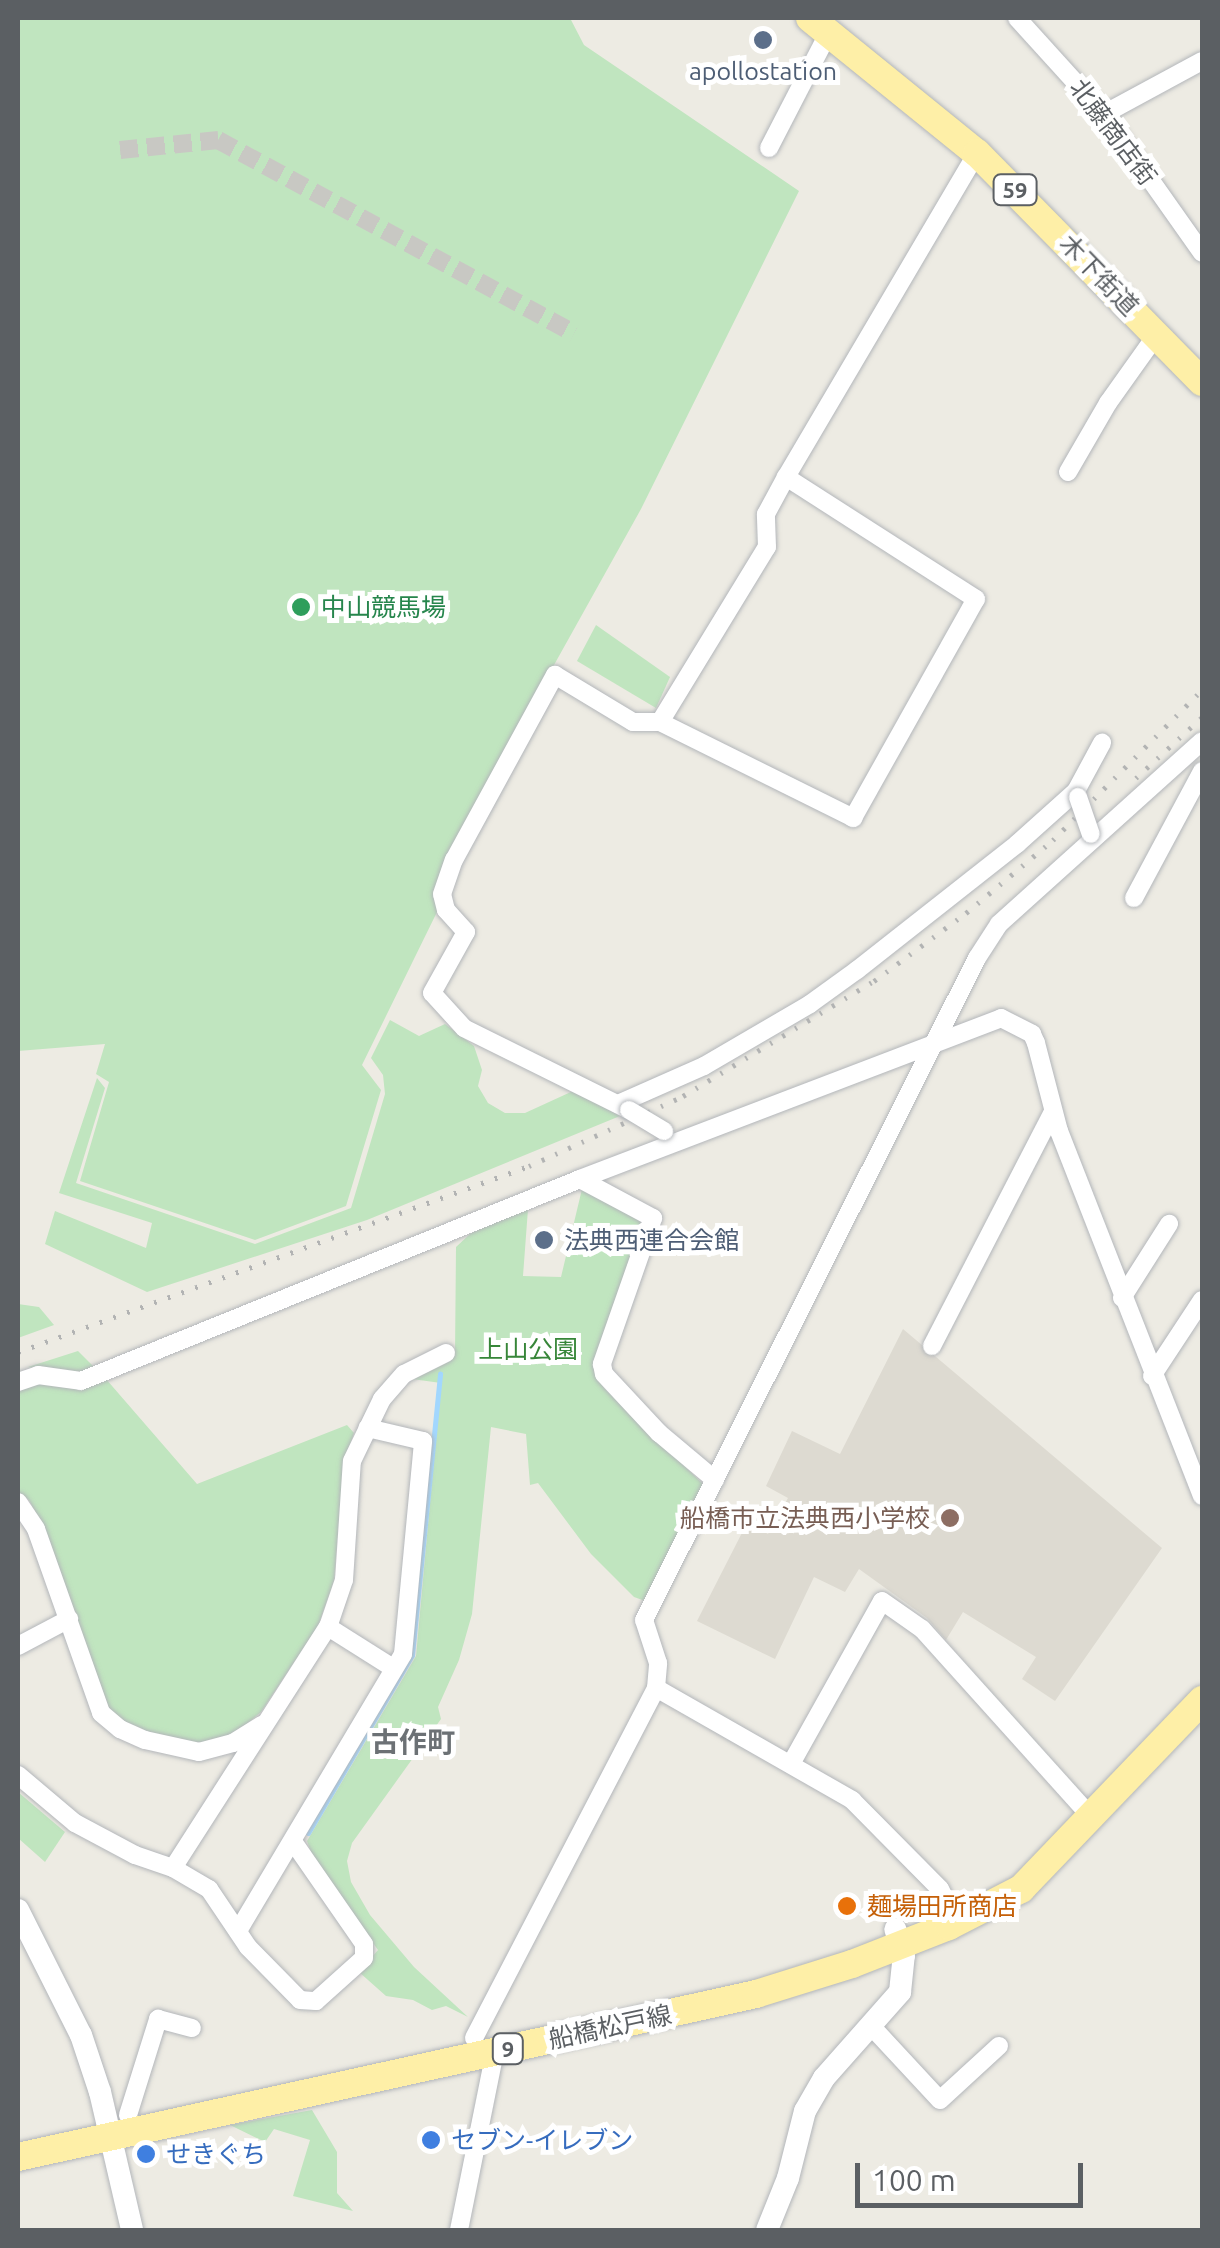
<!DOCTYPE html>
<meta charset="utf-8">
<style>
body{margin:0}
#map{position:relative;width:1220px;height:2248px;overflow:hidden;background:#edebe3;font-family:Ubuntu,"Noto Sans JP",sans-serif}
div>[style]{position:absolute}
.education>*{inset:0;background:#dddad1}
.green>*{inset:0;background:#c0e5bf}
.stream>*{height:5px;margin:-2.5px;padding:0 2.5px;transform-origin:2.5px;border-radius:2.5px;background:#a2d7fe}
.street-tunnel>*{height:18px;margin-top:-9px;transform-origin:0;background:repeating-linear-gradient(90deg,#c8c8c3 0 18px,transparent 0 27px)}
.roads{filter:drop-shadow(0 0 2px #b3b6ba) drop-shadow(0 0 2px #b3b6ba)}
.street>*{height:18px;margin:-9px;padding:0 9px;transform-origin:9px;border-radius:9px;background:#fff}
.secondary>*{height:22px;margin:-11px;padding:0 11px;transform-origin:11px;border-radius:11px;background:#fff}
.primary>*{height:28px;margin:-14px;padding:0 14px;transform-origin:14px;border-radius:14px;background:#feefa7}
.rail>*{height:5px;margin-top:-2.5px;transform-origin:0;background:repeating-linear-gradient(90deg,#b2b3b3 0 2.5px,transparent 0 14.5px)}
.bridges{filter:drop-shadow(0 0 2px #b3b6ba) drop-shadow(0 0 2px #b3b6ba)}
.street-bridge>*{height:18px;margin:-9px;padding:0 9px;transform-origin:9px;border-radius:9px;background:#fff}
.dots>*{width:28px;height:28px;translate:-50% -50%;box-sizing:border-box;border:5px solid #fff;border-radius:50%}
span{translate:-50% -50%;white-space:nowrap;text-align:center;line-height:1.15;-webkit-text-stroke:10px #fff;paint-order:stroke}
.shield-label span{padding:2px 8px;background:#fff;border:2px solid;border-radius:8px;-webkit-text-stroke-width:0}
.shield-label{font-size:22px;color:#5b5f63;font-weight:700}
.service-label{font-size:25px;color:#4e5e75}
.left{translate:0 -50%;text-align:left}
.street-label{font-size:25px;color:#5b5f63}
.leisure-label{font-size:25px;color:#27864d}
.park-label{font-size:25px;color:#378639}
.education-label{font-size:25px;color:#785e54}
.right{translate:-100% -50%;text-align:right}
.food-label{font-size:25px;color:#c56008}
.shop-label{font-size:25px;color:#366cbe}
.neighbourhood-label{font-size:28px;color:#6c7175;font-weight:700}
.frame{position:absolute;inset:0;border:20px solid #5b5f63;pointer-events:none}
.scale{position:absolute;left:855px;top:2163px;width:228px;height:45px;box-sizing:border-box;border:5px solid #5b5f63;border-top:0;padding-left:12px;font-size:30px;line-height:35px;white-space:nowrap;color:#5b5f63;-webkit-text-stroke:8px #fff;paint-order:stroke}
</style>
<div id="map">
<div class="education">
<div style="clip-path:polygon(903px 1329px,1162px 1548px,1055px 1701px,1022px 1679px,1036px 1657px,963px 1612px,946px 1640px,927px 1618px,859px 1569px,845px 1592px,814px 1577px,775px 1659px,697px 1621px,747px 1523px,768px 1534px,788px 1498px,766px 1486px,792px 1431px,840px 1454px)"></div>
</div>
<div class="green">
<div style="clip-path:polygon(18px 18px,570px 18px,584px 45px,799px 191px,641px 509px,443px 864px,435px 893px,438px 910px,362px 1065px,381px 1090px,346px 1206px,255px 1240px,80px 1181px,109px 1082px,96px 1074px,105px 1044px,18px 1051px)"></div>
<div style="clip-path:polygon(596px 625px,670px 677px,656px 708px,577px 661px)"></div>
<div style="clip-path:polygon(390px 1020px,419px 1036px,445px 1024px,474px 1046px,482px 1070px,478px 1086px,488px 1103px,505px 1113px,525px 1113px,573px 1091px,620px 1116px,367px 1220px,147px 1292px,45px 1244px,55px 1211px,146px 1248px,152px 1223px,59px 1193px,97px 1078px,105px 1088px,76px 1183px,255px 1244px,351px 1208px,385px 1094px,383px 1075px,371px 1058px)"></div>
<div style="clip-path:polygon(582px 1189px,638px 1216px,644px 1230px,599px 1376px,604px 1388px,705px 1486px,648px 1602px,634px 1597px,591px 1554px,538px 1483px,530px 1485px,526px 1434px,491px 1427px,472px 1614px,459px 1660px,438px 1707px,441px 1719px,352px 1843px,347px 1861px,351px 1882px,370px 1915px,414px 1967px,468px 2017px,446px 2006px,432px 2010px,413px 2000px,386px 1996px,359px 1972px,378px 1950px,314px 1860px,307px 1841px,416px 1656px,441px 1383px,412px 1379px,455px 1355px,456px 1247px,471px 1233px,528px 1209px,523px 1276px,561px 1277px)"></div>
<div style="clip-path:polygon(18px 1304px,39px 1307px,54px 1325px,18px 1338px)"></div>
<div style="clip-path:polygon(78px 1351px,95px 1368px,77px 1374px,28px 1367px)"></div>
<div style="clip-path:polygon(106px 1379px,197px 1484px,347px 1425px,354px 1433px,344px 1462px,334px 1581px,318px 1626px,261px 1712px,230px 1738px,195px 1743px,149px 1733px,125px 1724px,109px 1709px,44px 1529px,29px 1500px,18px 1492px,18px 1387px,30px 1382px,75px 1389px)"></div>
<div style="clip-path:polygon(18px 1792px,65px 1832px,45px 1862px,18px 1838px)"></div>
<div style="clip-path:polygon(312px 2110px,337px 2152px,337px 2193px,353px 2211px,293px 2196px,310px 2140px,274px 2129px,265px 2142px,230px 2125px)"></div>
</div>
<div class="stream">
<div style="left:308px;top:1833px;width:206px;rotate:-59.7deg"></div>
<div style="left:412px;top:1655px;width:283px;rotate:-84.3deg"></div>
</div>
<div class="street-tunnel">
<div style="left:120px;top:150px;width:99px;rotate:-5.8deg"></div>
<div style="left:218px;top:140px;width:405px;rotate:28.5deg"></div>
</div>
<div class="roads">
<div class="street">
<div style="left:1017px;top:18px;width:130px;rotate:47.8deg"></div>
<div style="left:1104px;top:114px;width:170px;rotate:54.8deg"></div>
<div style="left:1104px;top:114px;width:111px;rotate:-28.4deg"></div>
<div style="left:769px;top:148px;width:131px;rotate:-62.7deg"></div>
<div style="left:1068px;top:472px;width:80px;rotate:-59.9deg"></div>
<div style="left:1108px;top:403px;width:85px;rotate:-54.6deg"></div>
<div style="left:660px;top:722px;width:205px;rotate:-58.6deg"></div>
<div style="left:767px;top:547px;width:33px;rotate:-92deg"></div>
<div style="left:766px;top:514px;width:42px;rotate:-61.6deg"></div>
<div style="left:786px;top:477px;width:376px;rotate:-59.5deg"></div>
<div style="left:1134px;top:898px;width:144px;rotate:-61.8deg"></div>
<div style="left:618px;top:1104px;width:94px;rotate:-23.8deg"></div>
<div style="left:704px;top:1066px;width:123px;rotate:-30.3deg"></div>
<div style="left:810px;top:1004px;width:58px;rotate:-35.9deg"></div>
<div style="left:857px;top:970px;width:204px;rotate:-38.2deg"></div>
<div style="left:1017px;top:844px;width:79px;rotate:-41.9deg"></div>
<div style="left:1076px;top:791px;width:55px;rotate:-61.6deg"></div>
<div style="left:629px;top:1110px;width:184px;rotate:-153.6deg"></div>
<div style="left:464px;top:1028px;width:47px;rotate:-132.4deg"></div>
<div style="left:432px;top:993px;width:70px;rotate:-60.9deg"></div>
<div style="left:466px;top:932px;width:30px;rotate:-132deg"></div>
<div style="left:446px;top:910px;width:16px;rotate:-104deg"></div>
<div style="left:442px;top:894px;width:36px;rotate:-71deg"></div>
<div style="left:454px;top:860px;width:211px;rotate:-61.4deg"></div>
<div style="left:555px;top:675px;width:91px;rotate:31.1deg"></div>
<div style="left:633px;top:722px;width:27px"></div>
<div style="left:660px;top:722px;width:216px;rotate:26.4deg"></div>
<div style="left:853px;top:818px;width:251px;rotate:-60.7deg"></div>
<div style="left:976px;top:599px;width:226px;rotate:-147.3deg"></div>
<div style="left:580px;top:1179px;width:83px;rotate:28.1deg"></div>
<div style="left:653px;top:1218px;width:155px;rotate:109.3deg"></div>
<div style="left:602px;top:1364px;width:10px;rotate:79deg"></div>
<div style="left:604px;top:1374px;width:81px;rotate:47deg"></div>
<div style="left:659px;top:1433px;width:73px;rotate:40deg"></div>
<div style="left:1122px;top:1298px;width:88px;rotate:-57.6deg"></div>
<div style="left:932px;top:1346px;width:263px;rotate:-62.7deg"></div>
<div style="left:1152px;top:1376px;width:91px;rotate:-56.7deg"></div>
<div style="left:18px;top:1382px;width:21px;rotate:-19deg"></div>
<div style="left:38px;top:1375px;width:43px;rotate:7.9deg"></div>
<div style="left:81px;top:1381px;width:538px;rotate:-22.04deg"></div>
<div style="left:580px;top:1179px;width:451px;rotate:-20.9deg"></div>
<div style="left:1001px;top:1018px;width:35px;rotate:27deg"></div>
<div style="left:1032px;top:1034px;width:10px;rotate:66deg"></div>
<div style="left:1036px;top:1043px;width:91px;rotate:75.4deg"></div>
<div style="left:1059px;top:1131px;width:392px;rotate:68.6deg"></div>
<div style="left:18px;top:1502px;width:32px;rotate:56deg"></div>
<div style="left:36px;top:1529px;width:195px;rotate:70.5deg"></div>
<div style="left:101px;top:1713px;width:25px;rotate:40deg"></div>
<div style="left:120px;top:1729px;width:27px;rotate:24deg"></div>
<div style="left:145px;top:1740px;width:55px;rotate:12.5deg"></div>
<div style="left:199px;top:1752px;width:35px;rotate:-15deg"></div>
<div style="left:233px;top:1743px;width:34px;rotate:-32deg"></div>
<div style="left:328px;top:1627px;width:77px;rotate:32.2deg"></div>
<div style="left:18px;top:1646px;width:58px;rotate:-27.9deg"></div>
<div style="left:656px;top:1688px;width:226px;rotate:29.7deg"></div>
<div style="left:852px;top:1800px;width:125px;rotate:45.3deg"></div>
<div style="left:940px;top:1889px;width:20px;rotate:63deg"></div>
<div style="left:792px;top:1762px;width:184px;rotate:-60.8deg"></div>
<div style="left:882px;top:1601px;width:49px;rotate:35deg"></div>
<div style="left:922px;top:1629px;width:256px;rotate:48deg"></div>
<div style="left:18px;top:1775px;width:75px;rotate:40.1deg"></div>
<div style="left:75px;top:1823px;width:68px;rotate:28.1deg"></div>
<div style="left:135px;top:1855px;width:40px;rotate:18.9deg"></div>
<div style="left:173px;top:1868px;width:42px;rotate:30.3deg"></div>
<div style="left:209px;top:1889px;width:70px;rotate:56.1deg"></div>
<div style="left:248px;top:1947px;width:74px;rotate:45.5deg"></div>
<div style="left:300px;top:2000px;width:16px;rotate:4deg"></div>
<div style="left:316px;top:2001px;width:64px;rotate:-41.9deg"></div>
<div style="left:364px;top:1958px;width:14px;rotate:-90deg"></div>
<div style="left:364px;top:1944px;width:123px;rotate:-124.7deg"></div>
<div style="left:173px;top:1868px;width:287px;rotate:-57.3deg"></div>
<div style="left:328px;top:1627px;width:50px;rotate:-71.2deg"></div>
<div style="left:344px;top:1580px;width:119px;rotate:-86.2deg"></div>
<div style="left:352px;top:1461px;width:69px;rotate:-64.2deg"></div>
<div style="left:382px;top:1399px;width:33px;rotate:-49deg"></div>
<div style="left:404px;top:1374px;width:47px;rotate:-26.6deg"></div>
<div style="left:238px;top:1931px;width:322px;rotate:-59.2deg"></div>
<div style="left:403px;top:1654px;width:214px;rotate:-84.6deg"></div>
<div style="left:423px;top:1441px;width:57px;rotate:-166.7deg"></div>
<div style="left:873px;top:2028px;width:98px;rotate:47.1deg"></div>
<div style="left:940px;top:2100px;width:80px;rotate:-42.5deg"></div>
<div style="left:474px;top:2038px;width:394px;rotate:-62.5deg"></div>
<div style="left:656px;top:1688px;width:25px;rotate:-85deg"></div>
<div style="left:658px;top:1663px;width:45px;rotate:-108deg"></div>
<div style="left:644px;top:1620px;width:741px;rotate:-63.3deg"></div>
<div style="left:977px;top:958px;width:40px;rotate:-57.1deg"></div>
<div style="left:999px;top:924px;width:273px;rotate:-42deg"></div>
<div style="left:128px;top:2115px;width:101px;rotate:-72.6deg"></div>
<div style="left:158px;top:2019px;width:35px;rotate:15deg"></div>
<div style="left:459px;top:2230px;width:182px;rotate:-78.6deg"></div>
</div>
<div class="secondary">
<div style="left:18px;top:1910px;width:140px;rotate:63.3deg"></div>
<div style="left:81px;top:2035px;width:60px;rotate:71.6deg"></div>
<div style="left:100px;top:2092px;width:142px;rotate:76.9deg"></div>
<div style="left:767px;top:2230px;width:56px;rotate:-68deg"></div>
<div style="left:788px;top:2178px;width:69px;rotate:-75.8deg"></div>
<div style="left:805px;top:2111px;width:38px;rotate:-60deg"></div>
<div style="left:824px;top:2078px;width:115px;rotate:-48.5deg"></div>
<div style="left:900px;top:1992px;width:36px;rotate:-84deg"></div>
<div style="left:904px;top:1956px;width:28px;rotate:-108deg"></div>
</div>
<div class="primary">
<div style="left:810px;top:18px;width:215px;rotate:39deg"></div>
<div style="left:977px;top:153px;width:321px;rotate:45.5deg"></div>
<div style="left:18px;top:2157px;width:756px;rotate:-12.45deg"></div>
<div style="left:756px;top:1994px;width:101px;rotate:-17.4deg"></div>
<div style="left:852px;top:1964px;width:104px;rotate:-21.4deg"></div>
<div style="left:949px;top:1926px;width:81px;rotate:-27.2deg"></div>
<div style="left:1021px;top:1889px;width:262px;rotate:-46.2deg"></div>
</div>
</div>
<div class="rail">
<div style="left:1136px;top:778px;width:90px;rotate:-42.7deg"></div>
<div style="left:18px;top:1352px;width:544px;rotate:-20deg"></div>
<div style="left:529px;top:1166px;width:169px;rotate:-24.4deg"></div>
<div style="left:683px;top:1096px;width:223px;rotate:-31.1deg"></div>
<div style="left:874px;top:981px;width:114px;rotate:-36.5deg"></div>
<div style="left:966px;top:913px;width:114px;rotate:-40deg"></div>
<div style="left:1053px;top:840px;width:211px;rotate:-45.2deg"></div>
</div>
<div class="bridges">
<div class="street-bridge">
<div style="left:1078px;top:797px;width:39px;rotate:71deg"></div>
<div style="left:629px;top:1110px;width:41px;rotate:31deg"></div>
</div>
</div>
<div class="dots">
<div style="left:763px;top:40px;background:#5c6f8a"></div>
<div style="left:301px;top:607px;background:#2e9e5b"></div>
<div style="left:544px;top:1240px;background:#5c6f8a"></div>
<div style="left:950px;top:1518px;background:#8d6e63"></div>
<div style="left:847px;top:1906px;background:#e8710a"></div>
<div style="left:431px;top:2140px;background:#3f7fe0"></div>
<div style="left:146px;top:2154px;background:#3f7fe0"></div>
</div>
<div class="shield-label">
<span style="left:1015px;top:190px">59</span>
<span style="left:508px;top:2049px">9</span>
</div>
<div class="service-label">
<span style="left:763px;top:71px">apollostation</span>
<span class="left" style="left:564px;top:1240px">法典西連合会館</span>
</div>
<div class="street-label">
<span style="left:1113px;top:132px;rotate:53deg">北藤商店街</span>
<span style="left:1099px;top:275px;rotate:46deg">木下街道</span>
<span style="left:610px;top:2027px;rotate:-12deg">船橋松戸線</span>
</div>
<div class="leisure-label">
<span class="left" style="left:321px;top:607px">中山競馬場</span>
</div>
<div class="park-label">
<span style="left:528px;top:1349px">上山公園</span>
</div>
<div class="education-label">
<span class="right" style="left:930px;top:1518px">船橋市立法典西小学校</span>
</div>
<div class="food-label">
<span class="left" style="left:867px;top:1906px">麺場田所商店</span>
</div>
<div class="shop-label">
<span class="left" style="left:451px;top:2140px">セブン-イレブン</span>
<span class="left" style="left:166px;top:2154px">せきぐち</span>
</div>
<div class="neighbourhood-label">
<span style="left:413px;top:1742px">古作町</span>
</div>
<div class="frame"></div>
<div class="scale">100 m</div>
</div>
